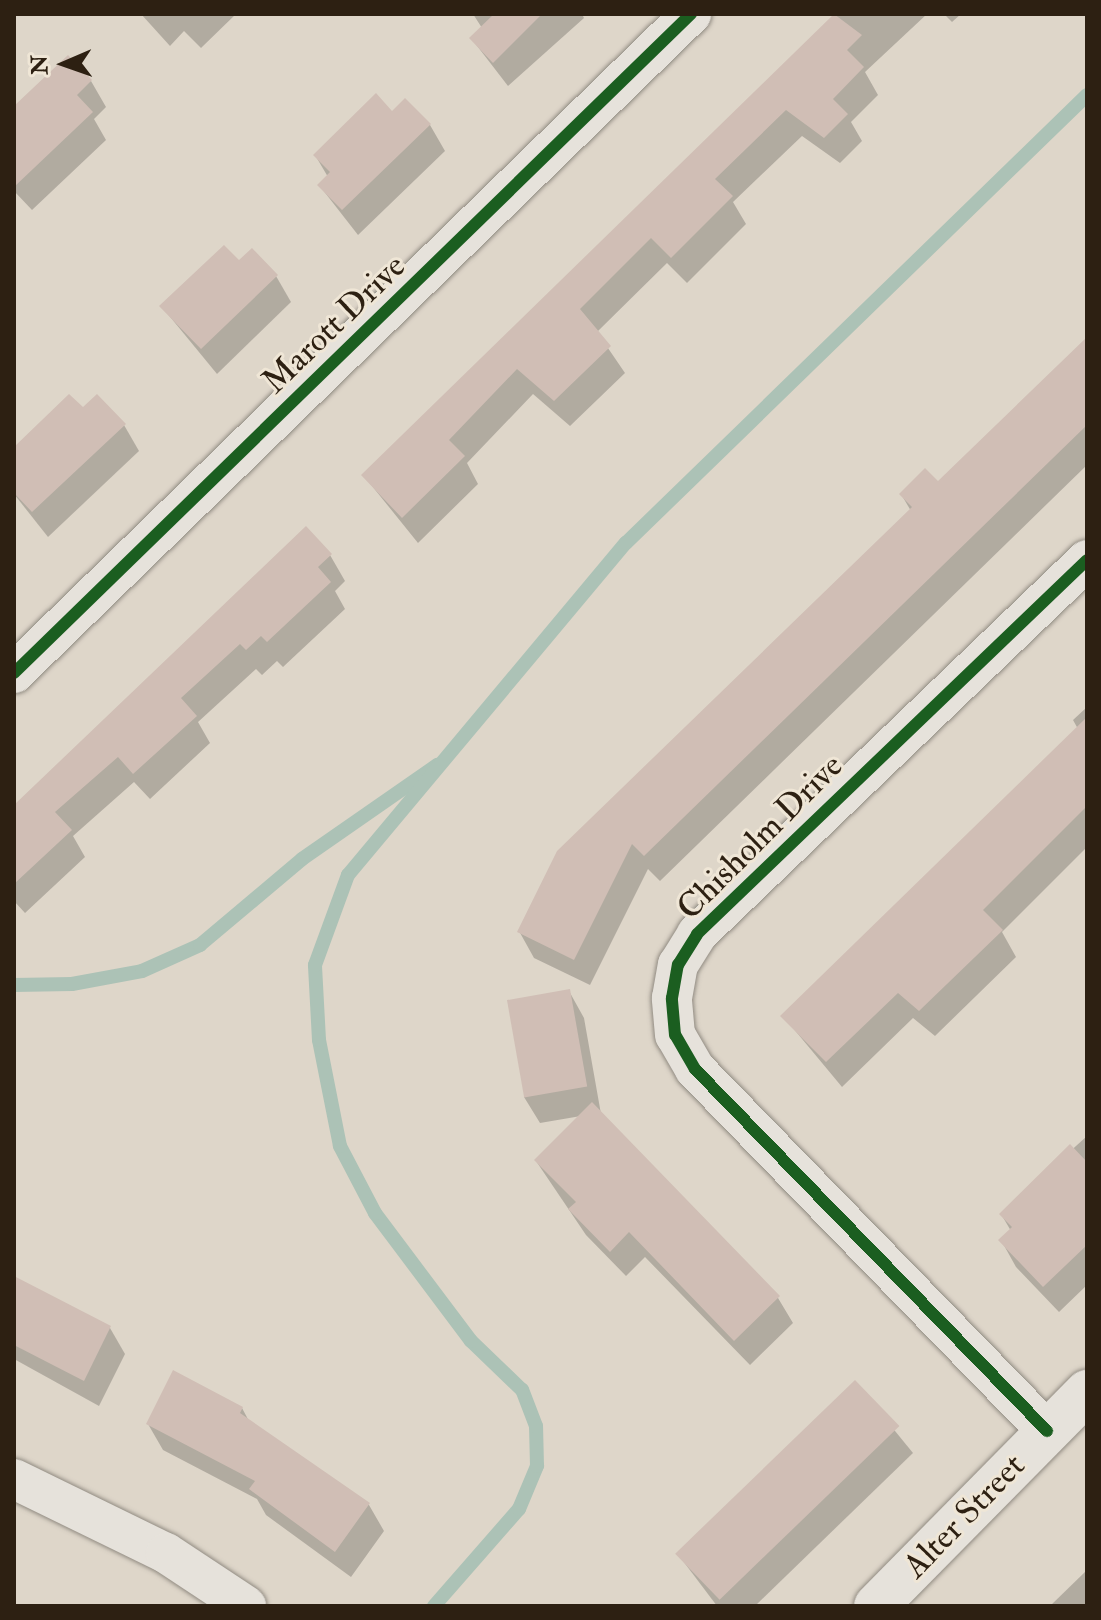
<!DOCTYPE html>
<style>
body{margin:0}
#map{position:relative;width:1101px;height:1620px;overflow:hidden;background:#ded6c9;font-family:"IM FELL Double Pica",serif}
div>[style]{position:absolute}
.shadow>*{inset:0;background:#0003}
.stream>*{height:14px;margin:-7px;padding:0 7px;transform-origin:7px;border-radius:7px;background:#acc2b6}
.building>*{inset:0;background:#d0beb5;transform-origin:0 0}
.roads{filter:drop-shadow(0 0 2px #918b82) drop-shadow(0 0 2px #918b82)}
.street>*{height:40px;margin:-20px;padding:0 20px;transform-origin:20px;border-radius:20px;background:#e6e2db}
.secondary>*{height:44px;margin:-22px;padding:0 22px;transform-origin:22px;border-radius:22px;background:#e6e2db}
.cycleway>*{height:12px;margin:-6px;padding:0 6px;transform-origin:6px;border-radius:6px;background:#1b5e20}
span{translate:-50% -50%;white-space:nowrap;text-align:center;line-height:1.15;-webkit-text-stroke:6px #efe6d6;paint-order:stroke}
.street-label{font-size:34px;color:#2d2012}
.frame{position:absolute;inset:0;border:16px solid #2d2012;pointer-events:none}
.north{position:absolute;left:24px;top:24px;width:80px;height:80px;-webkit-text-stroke:6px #efe6d6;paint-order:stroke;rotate:268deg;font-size:22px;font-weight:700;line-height:32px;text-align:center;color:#2d2012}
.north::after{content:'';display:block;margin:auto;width:28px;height:36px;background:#2d2012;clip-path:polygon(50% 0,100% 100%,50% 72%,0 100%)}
</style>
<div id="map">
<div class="shadow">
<div style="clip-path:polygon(141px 14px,236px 14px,201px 48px,184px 31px,170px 46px)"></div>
<div style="clip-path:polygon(473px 14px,582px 14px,584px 18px,508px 86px,471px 38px,482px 28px)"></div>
<div style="clip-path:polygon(836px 14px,927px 14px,865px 72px,878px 95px,851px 122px,862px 141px,840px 163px,802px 136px,733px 202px,746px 224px,687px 283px,667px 263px,597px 332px,625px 373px,570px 426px,533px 394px,467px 463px,478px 484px,418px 543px,364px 476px)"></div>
<div style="clip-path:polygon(944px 14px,961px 14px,952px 22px)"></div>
<div style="clip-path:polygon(91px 81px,106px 107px,94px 119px,106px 140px,32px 210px,14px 191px,14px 109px)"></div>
<div style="clip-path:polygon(392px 113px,430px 125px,445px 151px,358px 235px,319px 185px,328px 177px,315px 155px)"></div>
<div style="clip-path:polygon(276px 276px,291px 302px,217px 374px,162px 307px)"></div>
<div style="clip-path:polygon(1087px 339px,1087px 465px,660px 881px,648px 869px,590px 985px,534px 958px,519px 931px,911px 511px,901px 494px,938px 484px)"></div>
<div style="clip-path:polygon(83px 410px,124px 425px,139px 451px,48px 537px,14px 494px,14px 450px)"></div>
<div style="clip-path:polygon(330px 555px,345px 581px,335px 591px,345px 609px,283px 667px,277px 661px,262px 675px,256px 669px,198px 722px,210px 743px,150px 799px,134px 782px,73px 836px,85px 857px,25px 913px,14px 901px,14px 807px)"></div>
<div style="clip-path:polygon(1087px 707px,1087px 847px,1002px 932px,1016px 957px,935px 1036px,913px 1018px,842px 1087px,783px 1016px,1078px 729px,1073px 720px)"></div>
<div style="clip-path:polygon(569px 991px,584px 1018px,601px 1114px,778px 1298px,793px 1323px,750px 1365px,645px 1257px,626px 1276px,586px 1235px,536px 1161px,581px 1116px,540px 1123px,524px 1097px)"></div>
<div style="clip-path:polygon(1087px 1136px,1087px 1285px,1059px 1312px,1016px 1267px,1001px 1240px,1011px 1231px,1001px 1214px)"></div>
<div style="clip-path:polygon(14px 1279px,110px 1328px,125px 1354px,99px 1406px,14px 1359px)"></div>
<div style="clip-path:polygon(855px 1382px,913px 1453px,755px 1606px,717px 1606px,677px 1553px)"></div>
<div style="clip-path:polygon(242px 1408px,250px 1423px,369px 1505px,384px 1531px,351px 1577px,266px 1515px,257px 1499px,163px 1450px,148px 1424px)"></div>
<div style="clip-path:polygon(1087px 1570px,1087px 1606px,1050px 1606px)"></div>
</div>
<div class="stream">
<div style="left:14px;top:985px;width:58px;rotate:-1deg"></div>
<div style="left:72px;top:984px;width:71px;rotate:-10.5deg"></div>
<div style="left:142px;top:971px;width:64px;rotate:-24.1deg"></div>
<div style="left:200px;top:945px;width:133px;rotate:-40.1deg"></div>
<div style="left:302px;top:859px;width:165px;rotate:-34.8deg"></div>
<div style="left:434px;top:1606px;width:129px;rotate:-48.8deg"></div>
<div style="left:519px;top:1509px;width:47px;rotate:-67.3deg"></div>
<div style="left:537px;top:1466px;width:40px;rotate:-91.4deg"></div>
<div style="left:536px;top:1426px;width:39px;rotate:-111deg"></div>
<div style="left:522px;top:1390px;width:71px;rotate:-136.1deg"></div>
<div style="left:471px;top:1341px;width:160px;rotate:-126.9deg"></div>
<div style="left:375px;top:1213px;width:76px;rotate:-117.6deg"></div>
<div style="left:340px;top:1146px;width:108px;rotate:-101.2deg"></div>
<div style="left:319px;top:1040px;width:75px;rotate:-93.1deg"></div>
<div style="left:315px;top:965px;width:96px;rotate:-69.9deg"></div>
<div style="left:348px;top:875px;width:433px;rotate:-50.1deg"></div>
<div style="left:626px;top:543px;width:643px;rotate:-44.18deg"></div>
</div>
<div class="building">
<div style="clip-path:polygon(494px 14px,542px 14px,493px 63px,469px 38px)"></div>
<div style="clip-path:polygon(834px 14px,862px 35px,847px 50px,864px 67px,833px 99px,848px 114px,824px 138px,786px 110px,715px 179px,733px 196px,671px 258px,651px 238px,580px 309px,611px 346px,554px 401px,517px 369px,449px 440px,465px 456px,402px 518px,361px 475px)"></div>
<div style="clip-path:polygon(68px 55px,92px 80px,77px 95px,93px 112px,14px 187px,14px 106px)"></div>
<div style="clip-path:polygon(376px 93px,392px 111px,405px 98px,431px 124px,342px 210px,317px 185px,330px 172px,313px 155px)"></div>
<div style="clip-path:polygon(224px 245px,239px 260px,252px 248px,278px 275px,201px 349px,159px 306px)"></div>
<div style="clip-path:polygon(1087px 337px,1087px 425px,644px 856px,632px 844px,574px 960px,517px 932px,557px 851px,912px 507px,899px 494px,925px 468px,938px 481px)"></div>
<div style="clip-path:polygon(69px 394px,83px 407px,97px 394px,126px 424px,32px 512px,14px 493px,14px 447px)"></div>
<div style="clip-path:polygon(306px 526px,332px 554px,318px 567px,331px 582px,267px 642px,261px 636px,246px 650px,240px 644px,181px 698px,197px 716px,133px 774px,118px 757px,55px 812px,72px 830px,14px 884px,14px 805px)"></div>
<div style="clip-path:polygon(1087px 717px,1087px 806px,983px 910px,1003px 930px,919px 1011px,898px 993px,826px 1062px,780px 1016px)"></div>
<div style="left:570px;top:989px;width:99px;height:64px;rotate:80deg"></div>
<div style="clip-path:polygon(592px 1102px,780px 1296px,734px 1341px,629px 1232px,610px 1252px,568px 1209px,576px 1202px,534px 1160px)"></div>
<div style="clip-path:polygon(1070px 1144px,1087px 1162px,1087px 1245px,1043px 1287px,998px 1240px,1012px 1227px,999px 1214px)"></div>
<div style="clip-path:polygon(14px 1276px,111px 1326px,84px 1381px,14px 1345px)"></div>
<div style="clip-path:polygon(173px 1370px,243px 1407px,240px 1413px,370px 1503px,335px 1552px,249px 1489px,255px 1481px,146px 1424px)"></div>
<div style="left:855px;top:1380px;width:64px;height:250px;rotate:46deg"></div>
</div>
<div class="roads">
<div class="street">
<div style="left:14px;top:673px;width:945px;rotate:-44.23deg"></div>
<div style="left:1047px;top:1431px;width:505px;rotate:-134.2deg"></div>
<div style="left:695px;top:1069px;width:39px;rotate:-120deg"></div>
<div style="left:675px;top:1035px;width:37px;rotate:-95deg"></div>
<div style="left:672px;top:998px;width:34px;rotate:-80deg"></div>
<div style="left:678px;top:965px;width:36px;rotate:-58deg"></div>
<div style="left:697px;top:934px;width:540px;rotate:-43.8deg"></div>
<div style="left:14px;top:1479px;width:169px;rotate:26deg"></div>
<div style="left:166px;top:1553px;width:96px;rotate:33.5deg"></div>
</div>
<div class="secondary">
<div style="left:876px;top:1606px;width:301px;rotate:-45.4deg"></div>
</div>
</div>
<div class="cycleway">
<div style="left:14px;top:673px;width:945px;rotate:-44.23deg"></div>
<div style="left:1047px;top:1431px;width:505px;rotate:-134.2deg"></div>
<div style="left:695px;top:1069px;width:39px;rotate:-120deg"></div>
<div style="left:675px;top:1035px;width:37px;rotate:-95deg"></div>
<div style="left:672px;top:998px;width:34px;rotate:-80deg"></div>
<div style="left:678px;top:965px;width:36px;rotate:-58deg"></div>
<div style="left:697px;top:934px;width:540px;rotate:-43.8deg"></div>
</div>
<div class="street-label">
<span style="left:334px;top:324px;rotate:-44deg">Marott Drive</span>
<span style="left:760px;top:837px;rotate:-45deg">Chisholm Drive</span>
<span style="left:964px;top:1516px;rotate:-46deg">Alter Street</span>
</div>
<div class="frame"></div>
<div class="north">N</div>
</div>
